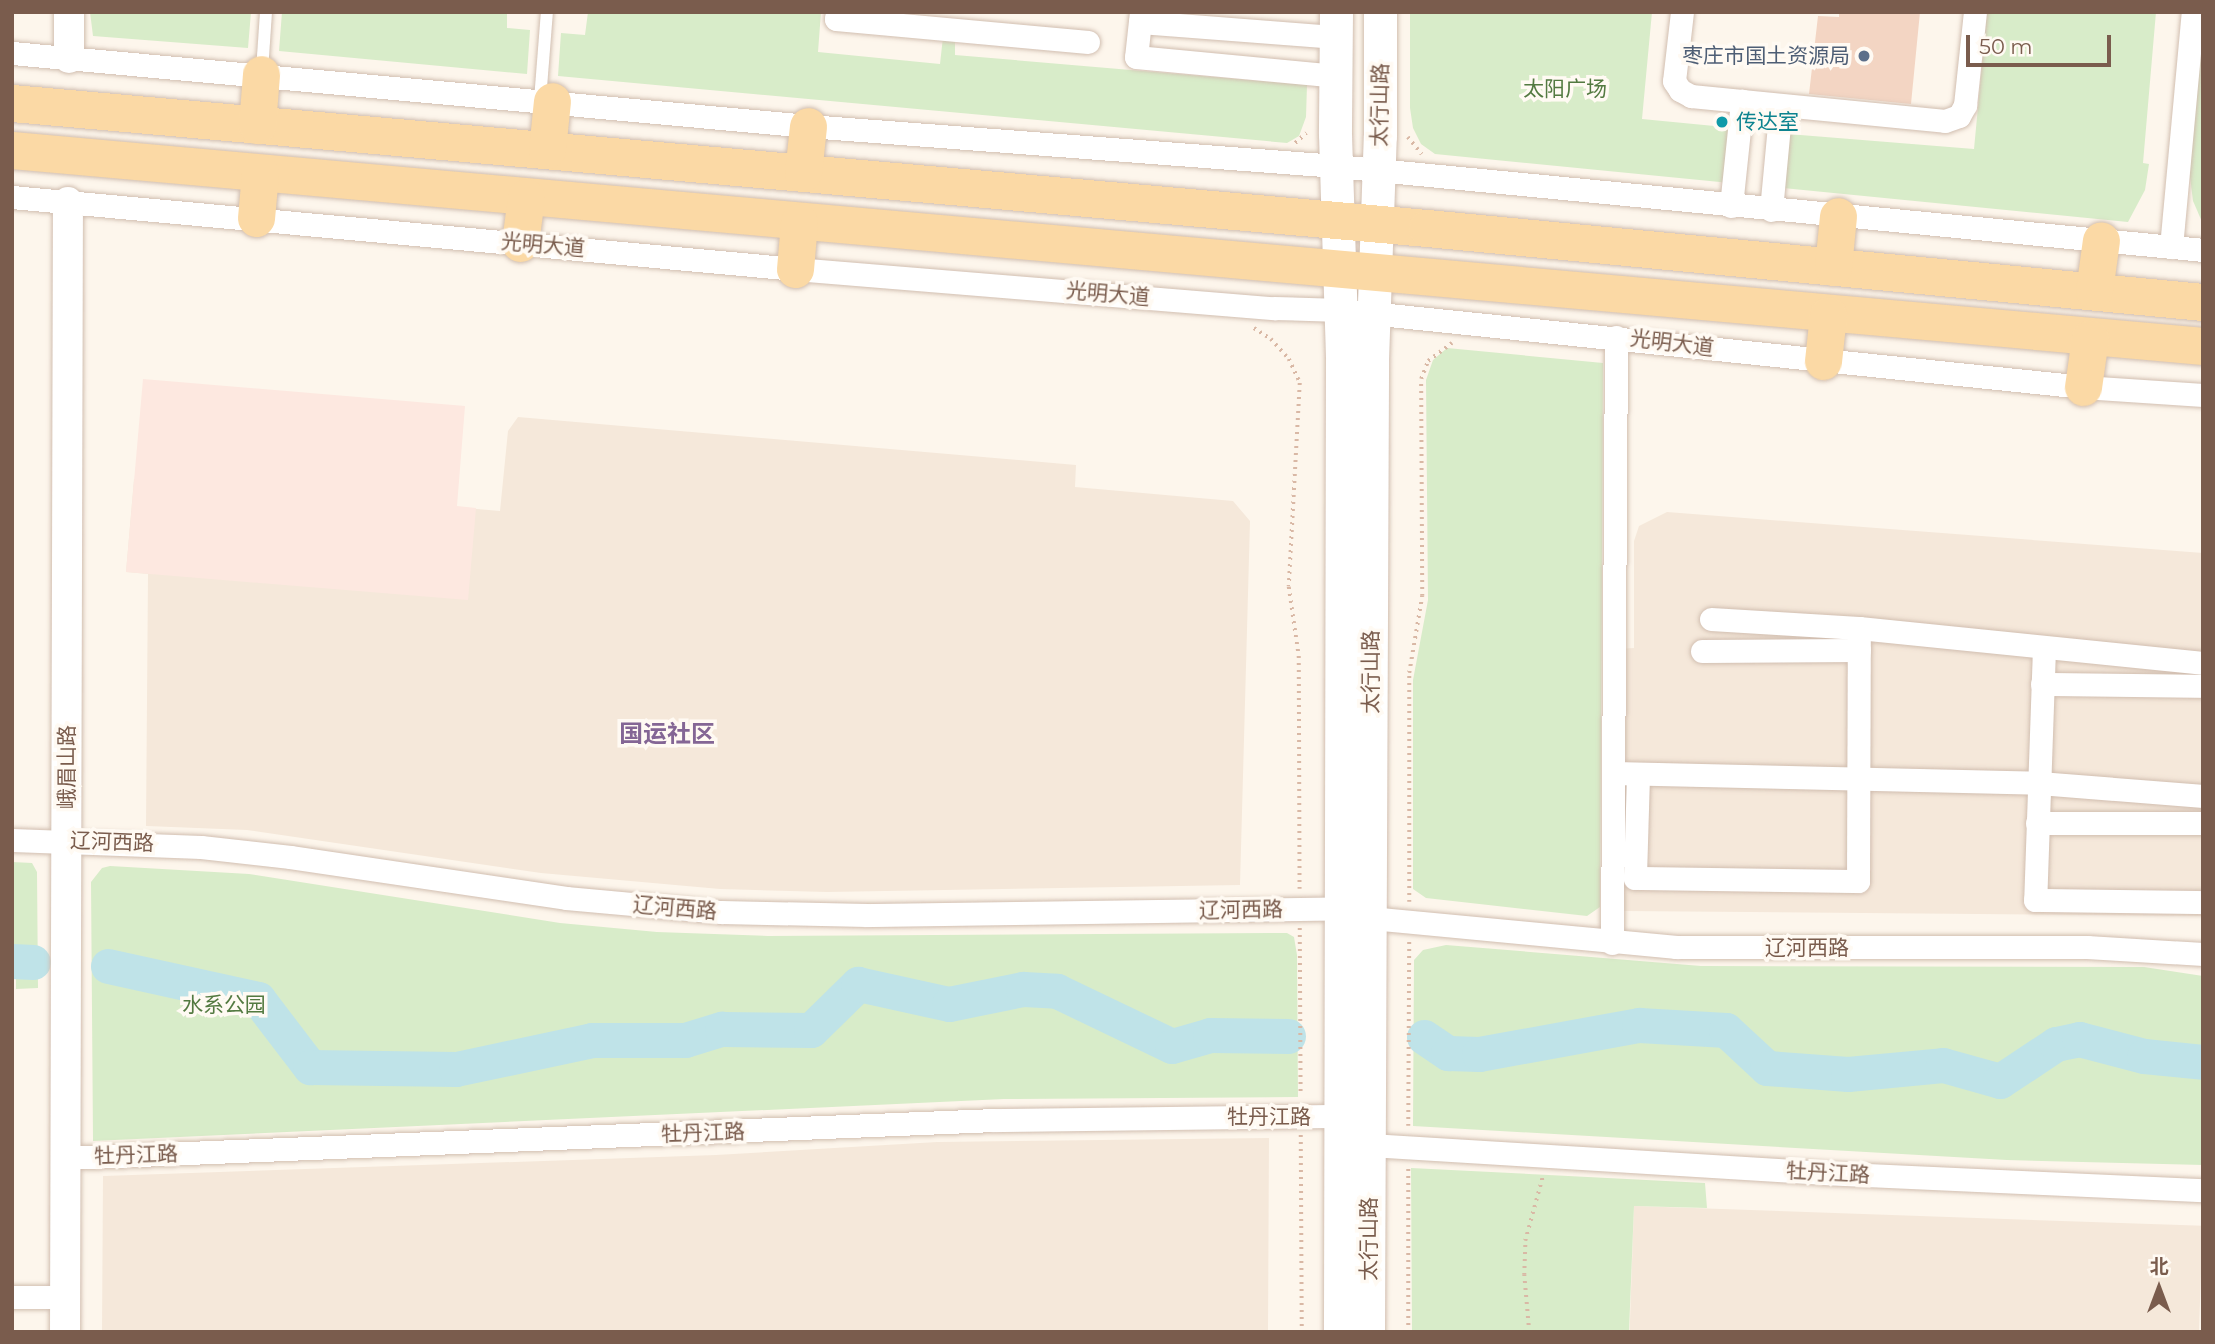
<!DOCTYPE html>
<meta charset="utf-8">
<style>
body{margin:0}
#map{position:relative;width:2215px;height:1344px;overflow:hidden;background:#fdf6ec;font-family:Montserrat,"Noto Sans SC",sans-serif}
div>[style]{position:absolute}
.residential>*{inset:0;background:#f5e8da;transform-origin:0 0}
.commercial>*{inset:0;background:#fde8e0}
.green>*{inset:0;background:#d8ecc9}
.river>*{height:35px;margin:-17.5px;padding:0 17.5px;transform-origin:17.5px;border-radius:17.5px;background:#bfe3e8}
.building>*{inset:0;background:#f3d5c3}
.path>*{height:3.5px;margin-top:-1.75px;transform-origin:0;background:repeating-linear-gradient(90deg,#d9b8a5 0 2px,transparent 0 7px)}
.roads{filter:drop-shadow(0 0 2px #d1beb0) drop-shadow(0 0 2px #d1beb0)}
.service>*{height:12px;margin:-6px;padding:0 6px;transform-origin:6px;border-radius:6px;background:#fff}
.minor>*{height:23px;margin:-11.5px;padding:0 11.5px;transform-origin:11.5px;border-radius:11.5px;background:#fff}
.tertiary>*{height:30px;margin:-15px;padding:0 15px;transform-origin:15px;border-radius:15px;background:#fff}
.secondary>*{height:33px;margin:-16.5px;padding:0 16.5px;transform-origin:16.5px;border-radius:16.5px;background:#fff}
.primary>*{height:37px;margin:-18.5px;padding:0 18.5px;transform-origin:18.5px;border-radius:18.5px;background:#fbd9a5}
.dots>*{width:19px;height:19px;translate:-50% -50%;box-sizing:border-box;border:4px solid #fffaf3;border-radius:50%}
span{translate:-50% -50%;white-space:nowrap;text-align:center;line-height:1.15;-webkit-text-stroke:7px #fffaf3;paint-order:stroke}
.service-label{font-size:21px;color:#4e5e75}
.right{translate:-100% -50%;text-align:right}
.park-label{font-size:21px;color:#537a41}
.street-label{font-size:21px;color:#7a5c4d}
.culture-label{font-size:21px;color:#0d838f}
.left{translate:0 -50%;text-align:left}
.quarter-label{font-size:24px;color:#846695;font-weight:700}
.frame{position:absolute;inset:0;border:14px solid #7a5c4d;pointer-events:none}
.north{position:absolute;left:2124px;top:1253px;width:70px;height:70px;-webkit-text-stroke:5px #fffaf3;paint-order:stroke;rotate:0deg;font-size:19px;font-weight:700;line-height:28px;text-align:center;color:#7a5c4d}
.north::after{content:'';display:block;margin:auto;width:24px;height:32px;background:#7a5c4d;clip-path:polygon(50% 0,100% 100%,50% 72%,0 100%)}
.scale{position:absolute;left:1966px;top:35px;width:145px;height:32px;box-sizing:border-box;border:4px solid #7a5c4d;border-top:0;padding-left:9px;font-size:21px;line-height:24px;white-space:nowrap;color:#7a5c4d;-webkit-text-stroke:5px #fffaf3;paint-order:stroke}
</style>
<div id="map">
<div class="residential">
<div style="clip-path:polygon(518px 417px,1076px 465px,1075px 487px,1233px 501px,1250px 521px,1240px 885px,827px 892px,720px 889px,541px 873px,247px 830px,146px 826px,148px 574px,126px 572px,134px 479px,500px 511px,508px 431px)"></div>
<div style="clip-path:polygon(1667px 512px,2203px 553px,2203px 916px,1622px 911px,1615px 649px,1634px 648px,1634px 541px,1639px 526px)"></div>
<div style="clip-path:polygon(1269px 1138px,1268px 1332px,102px 1332px,103px 1176px,716px 1155px,937px 1142px)"></div>
<div style="left:1634px;top:1206px;width:569px;height:126px;rotate:2deg"></div>
</div>
<div class="commercial">
<div style="clip-path:polygon(143px 379px,465px 406px,457px 506px,476px 508px,468px 600px,126px 572px)"></div>
</div>
<div class="green">
<div style="clip-path:polygon(90px 12px,251px 12px,248px 48px,93px 36px)"></div>
<div style="clip-path:polygon(282px 12px,507px 12px,507px 28px,530px 30px,527px 74px,279px 51px)"></div>
<div style="clip-path:polygon(588px 12px,821px 12px,818px 52px,940px 64px,943px 37px,955px 38px,955px 55px,1307px 85px,1306px 117px,1299px 136px,1287px 143px,558px 76px,561px 33px,585px 35px)"></div>
<div style="clip-path:polygon(1410px 12px,1652px 12px,1642px 119px,1735px 128px,1730px 183px,1435px 154px,1421px 144px,1413px 128px,1410px 108px)"></div>
<div style="clip-path:polygon(1987px 12px,2156px 12px,2143px 163px,2149px 164px,2145px 190px,2128px 222px,1783px 188px,1788px 134px,1974px 149px)"></div>
<div style="clip-path:polygon(2203px 12px,2203px 224px,2193px 201px,2186px 144px)"></div>
<div style="clip-path:polygon(1447px 348px,1603px 363px,1600px 907px,1587px 916px,1426px 898px,1413px 889px,1413px 680px,1428px 600px,1426px 380px,1433px 360px)"></div>
<div style="clip-path:polygon(12px 862px,32px 863px,37px 872px,38px 988px,16px 989px,16px 973px,12px 972px)"></div>
<div style="clip-path:polygon(110px 866px,249px 874px,560px 923px,657px 932px,768px 936px,1287px 933px,1294px 937px,1297px 955px,1298px 1097px,1004px 1099px,93px 1141px,91px 882px,102px 868px)"></div>
<div style="clip-path:polygon(1446px 945px,1701px 966px,2144px 967px,2203px 976px,2203px 1165px,2007px 1160px,1413px 1126px,1414px 960px,1423px 950px)"></div>
<div style="clip-path:polygon(1411px 1168px,1705px 1183px,1707px 1208px,1634px 1206px,1629px 1332px,1412px 1332px)"></div>
</div>
<div class="river">
<div style="left:12px;top:961px;width:21px;rotate:3deg"></div>
<div style="left:108px;top:966px;width:154px;rotate:12.4deg"></div>
<div style="left:258px;top:999px;width:86px;rotate:52.6deg"></div>
<div style="left:310px;top:1067px;width:146px;rotate:0.8deg"></div>
<div style="left:456px;top:1069px;width:139px;rotate:-12deg"></div>
<div style="left:592px;top:1040px;width:93px"></div>
<div style="left:685px;top:1040px;width:39px;rotate:-17deg"></div>
<div style="left:722px;top:1029px;width:89px;rotate:0.6deg"></div>
<div style="left:811px;top:1030px;width:66px;rotate:-44.4deg"></div>
<div style="left:858px;top:984px;width:93px;rotate:12.4deg"></div>
<div style="left:949px;top:1004px;width:76px;rotate:-11.5deg"></div>
<div style="left:1023px;top:989px;width:34px;rotate:3deg"></div>
<div style="left:1057px;top:991px;width:127px;rotate:25.6deg"></div>
<div style="left:1172px;top:1046px;width:40px;rotate:-16deg"></div>
<div style="left:1210px;top:1035px;width:78px;rotate:0.7deg"></div>
<div style="left:1424px;top:1037px;width:29px;rotate:34deg"></div>
<div style="left:1448px;top:1053px;width:31px;rotate:2deg"></div>
<div style="left:1479px;top:1054px;width:163px;rotate:-10.3deg"></div>
<div style="left:1639px;top:1025px;width:87px;rotate:3.3deg"></div>
<div style="left:1726px;top:1030px;width:56px;rotate:42.8deg"></div>
<div style="left:1767px;top:1068px;width:81px;rotate:4.2deg"></div>
<div style="left:1848px;top:1074px;width:95px;rotate:-5.4deg"></div>
<div style="left:1943px;top:1065px;width:59px;rotate:15.7deg"></div>
<div style="left:2000px;top:1081px;width:67px;rotate:-33.5deg"></div>
<div style="left:2056px;top:1044px;width:24px;rotate:-12deg"></div>
<div style="left:2079px;top:1039px;width:67px;rotate:14.7deg"></div>
<div style="left:2144px;top:1056px;width:59px;rotate:5.8deg"></div>
</div>
<div class="building">
<div style="clip-path:polygon(1839px 12px,1920px 12px,1911px 104px,1809px 94px,1818px 16px,1839px 17px)"></div>
</div>
<div class="path">
<div style="left:1408px;top:137px;width:22px;rotate:51deg"></div>
<div style="left:1295px;top:143px;width:15px;rotate:-42deg"></div>
<div style="left:1254px;top:328px;width:20px;rotate:33deg"></div>
<div style="left:1271px;top:339px;width:27px;rotate:48deg"></div>
<div style="left:1289px;top:359px;width:26px;rotate:65deg"></div>
<div style="left:1300px;top:383px;width:204px;rotate:93.1deg"></div>
<div style="left:1289px;top:587px;width:70px;rotate:81.8deg"></div>
<div style="left:1299px;top:656px;width:233px;rotate:89.8deg"></div>
<div style="left:1409px;top:902px;width:229px;rotate:-90deg"></div>
<div style="left:1409px;top:673px;width:78px;rotate:-80.4deg"></div>
<div style="left:1422px;top:596px;width:217px;rotate:-90.3deg"></div>
<div style="left:1421px;top:379px;width:19px;rotate:-69deg"></div>
<div style="left:1428px;top:361px;width:30px;rotate:-37deg"></div>
<div style="left:1300px;top:928px;width:168px;rotate:89.7deg"></div>
<div style="left:1408px;top:1126px;width:185px;rotate:-89.7deg"></div>
<div style="left:1301px;top:1135px;width:197px;rotate:89.7deg"></div>
<div style="left:1408px;top:1332px;width:163px;rotate:-90deg"></div>
<div style="left:1529px;top:1332px;width:57px;rotate:-95deg"></div>
<div style="left:1524px;top:1275px;width:34px;rotate:-88deg"></div>
<div style="left:1525px;top:1241px;width:68px;rotate:-74.7deg"></div>
</div>
<div class="roads">
<div class="service">
<div style="left:262px;top:71px;width:59px;rotate:-86.1deg"></div>
<div style="left:540px;top:100px;width:88px;rotate:-85.5deg"></div>
</div>
<div class="minor">
<div style="left:837px;top:12px;width:7px;rotate:98deg"></div>
<div style="left:836px;top:19px;width:253px;rotate:5.2deg"></div>
<div style="left:1141px;top:12px;width:45px;rotate:96.3deg"></div>
<div style="left:1136px;top:57px;width:201px;rotate:5.4deg"></div>
<div style="left:1682px;top:12px;width:69px;rotate:96.6deg"></div>
<div style="left:1674px;top:81px;width:11px;rotate:56deg"></div>
<div style="left:1680px;top:90px;width:13px;rotate:29deg"></div>
<div style="left:1691px;top:96px;width:255px;rotate:5.6deg"></div>
<div style="left:1945px;top:121px;width:15px;rotate:-20deg"></div>
<div style="left:1959px;top:116px;width:13px;rotate:-61deg"></div>
<div style="left:1965px;top:105px;width:94px;rotate:-83.9deg"></div>
<div style="left:1140px;top:22px;width:197px;rotate:4.4deg"></div>
<div style="left:12px;top:53px;width:799px;rotate:5.24deg"></div>
<div style="left:808px;top:126px;width:530px;rotate:4.33deg"></div>
<div style="left:1336px;top:166px;width:871px;rotate:5.53deg"></div>
<div style="left:12px;top:197px;width:786px;rotate:5.25deg"></div>
<div style="left:795px;top:269px;width:481px;rotate:4.7deg"></div>
<div style="left:1274px;top:308px;width:67px;rotate:1.7deg"></div>
<div style="left:1341px;top:310px;width:746px;rotate:5.92deg"></div>
<div style="left:2083px;top:387px;width:120px;rotate:3.8deg"></div>
<div style="left:1731px;top:206px;width:106px;rotate:-84deg"></div>
<div style="left:1771px;top:210px;width:105px;rotate:-84.6deg"></div>
<div style="left:2171px;top:247px;width:236px;rotate:-84.7deg"></div>
<div style="left:1711px;top:619px;width:148px;rotate:3.5deg"></div>
<div style="left:1859px;top:628px;width:346px;rotate:5.8deg"></div>
<div style="left:2044px;top:648px;width:252px;rotate:92deg"></div>
<div style="left:2035px;top:900px;width:168px;rotate:0.7deg"></div>
<div style="left:1702px;top:651px;width:157px;rotate:-0.4deg"></div>
<div style="left:2042px;top:684px;width:161px;rotate:0.7deg"></div>
<div style="left:1614px;top:773px;width:425px;rotate:1.3deg"></div>
<div style="left:2039px;top:783px;width:165px;rotate:4.5deg"></div>
<div style="left:1638px;top:775px;width:103px;rotate:91.7deg"></div>
<div style="left:1635px;top:878px;width:223px;rotate:0.8deg"></div>
<div style="left:1858px;top:881px;width:253px;rotate:-89.8deg"></div>
<div style="left:2037px;top:823px;width:166px"></div>
<div style="left:12px;top:840px;width:189px;rotate:2.1deg"></div>
<div style="left:201px;top:847px;width:90px;rotate:6.4deg"></div>
<div style="left:290px;top:857px;width:279px;rotate:8.4deg"></div>
<div style="left:566px;top:898px;width:156px;rotate:5.2deg"></div>
<div style="left:721px;top:912px;width:146px;rotate:1.2deg"></div>
<div style="left:867px;top:915px;width:474px;rotate:-0.8deg"></div>
<div style="left:1370px;top:918px;width:307px;rotate:5.4deg"></div>
<div style="left:1676px;top:947px;width:411px"></div>
<div style="left:2087px;top:947px;width:116px;rotate:3.5deg"></div>
<div style="left:1612px;top:943px;width:606px;rotate:-89.62deg"></div>
<div style="left:1369px;top:1145px;width:455px;rotate:3.5deg"></div>
<div style="left:1823px;top:1173px;width:380px;rotate:2.6deg"></div>
<div style="left:65px;top:1158px;width:931px;rotate:-2.34deg"></div>
<div style="left:995px;top:1120px;width:345px;rotate:-0.7deg"></div>
<div style="left:12px;top:1297px;width:53px"></div>
</div>
<div class="tertiary">
<div style="left:69px;top:58px;width:46px;rotate:-90deg"></div>
<div style="left:65px;top:1332px;width:1130px;rotate:-89.85deg"></div>
</div>
<div class="secondary">
<div style="left:1336px;top:12px;width:122px;rotate:90.5deg"></div>
<div style="left:1335px;top:134px;width:226px;rotate:88.2deg"></div>
<div style="left:1342px;top:360px;width:972px;rotate:90.12deg"></div>
<div style="left:1368px;top:1332px;width:972px;rotate:-89.76deg"></div>
<div style="left:1372px;top:360px;width:224px;rotate:-88deg"></div>
<div style="left:1380px;top:136px;width:124px;rotate:-90deg"></div>
</div>
<div class="primary">
<div style="left:12px;top:103px;width:1421px;rotate:5.05deg"></div>
<div style="left:1427px;top:228px;width:780px;rotate:5.45deg"></div>
<div style="left:257px;top:125px;width:51px;rotate:-85.5deg"></div>
<div style="left:12px;top:150px;width:2200px;rotate:5.11deg"></div>
<div style="left:547px;top:150px;width:49px;rotate:-84.2deg"></div>
<div style="left:803px;top:173px;width:47px;rotate:-83.9deg"></div>
<div style="left:256px;top:218px;width:45px;rotate:-84.9deg"></div>
<div style="left:520px;top:243px;width:46px;rotate:-82.6deg"></div>
<div style="left:1833px;top:267px;width:51px;rotate:-84.4deg"></div>
<div style="left:795px;top:269px;width:47px;rotate:-85.1deg"></div>
<div style="left:2094px;top:291px;width:51px;rotate:-82.2deg"></div>
<div style="left:1823px;top:361px;width:46px;rotate:-83.8deg"></div>
<div style="left:2083px;top:387px;width:49px;rotate:-81.9deg"></div>
</div>
</div>
<div class="dots">
<div style="left:1864px;top:56px;background:#5c6f8a"></div>
<div style="left:1722px;top:122px;background:#0f9aa8"></div>
</div>
<div class="service-label">
<span class="right" style="left:1850px;top:56px">枣庄市国土资源局</span>
</div>
<div class="park-label">
<span style="left:1565px;top:89px">太阳广场</span>
<span style="left:224px;top:1005px">水系公园</span>
</div>
<div class="street-label">
<span style="left:1380px;top:105px;rotate:-89deg">太行山路</span>
<span style="left:543px;top:245px;rotate:5deg">光明大道</span>
<span style="left:1108px;top:294px;rotate:5deg">光明大道</span>
<span style="left:1672px;top:343px;rotate:7deg">光明大道</span>
<span style="left:1371px;top:672px;rotate:-90deg">太行山路</span>
<span style="left:67px;top:767px;rotate:-90deg">峨眉山路</span>
<span style="left:112px;top:842px;rotate:2deg">辽河西路</span>
<span style="left:675px;top:908px;rotate:5deg">辽河西路</span>
<span style="left:1241px;top:910px;rotate:-1deg">辽河西路</span>
<span style="left:1807px;top:948px">辽河西路</span>
<span style="left:1269px;top:1117px">牡丹江路</span>
<span style="left:703px;top:1133px;rotate:-2deg">牡丹江路</span>
<span style="left:136px;top:1155px;rotate:-2deg">牡丹江路</span>
<span style="left:1828px;top:1173px;rotate:3deg">牡丹江路</span>
<span style="left:1369px;top:1239px;rotate:-90deg">太行山路</span>
</div>
<div class="culture-label">
<span class="left" style="left:1736px;top:122px">传达室</span>
</div>
<div class="quarter-label">
<span style="left:667px;top:734px">国运社区</span>
</div>
<div class="frame"></div>
<div class="north">北</div>
<div class="scale">50 m</div>
</div>
